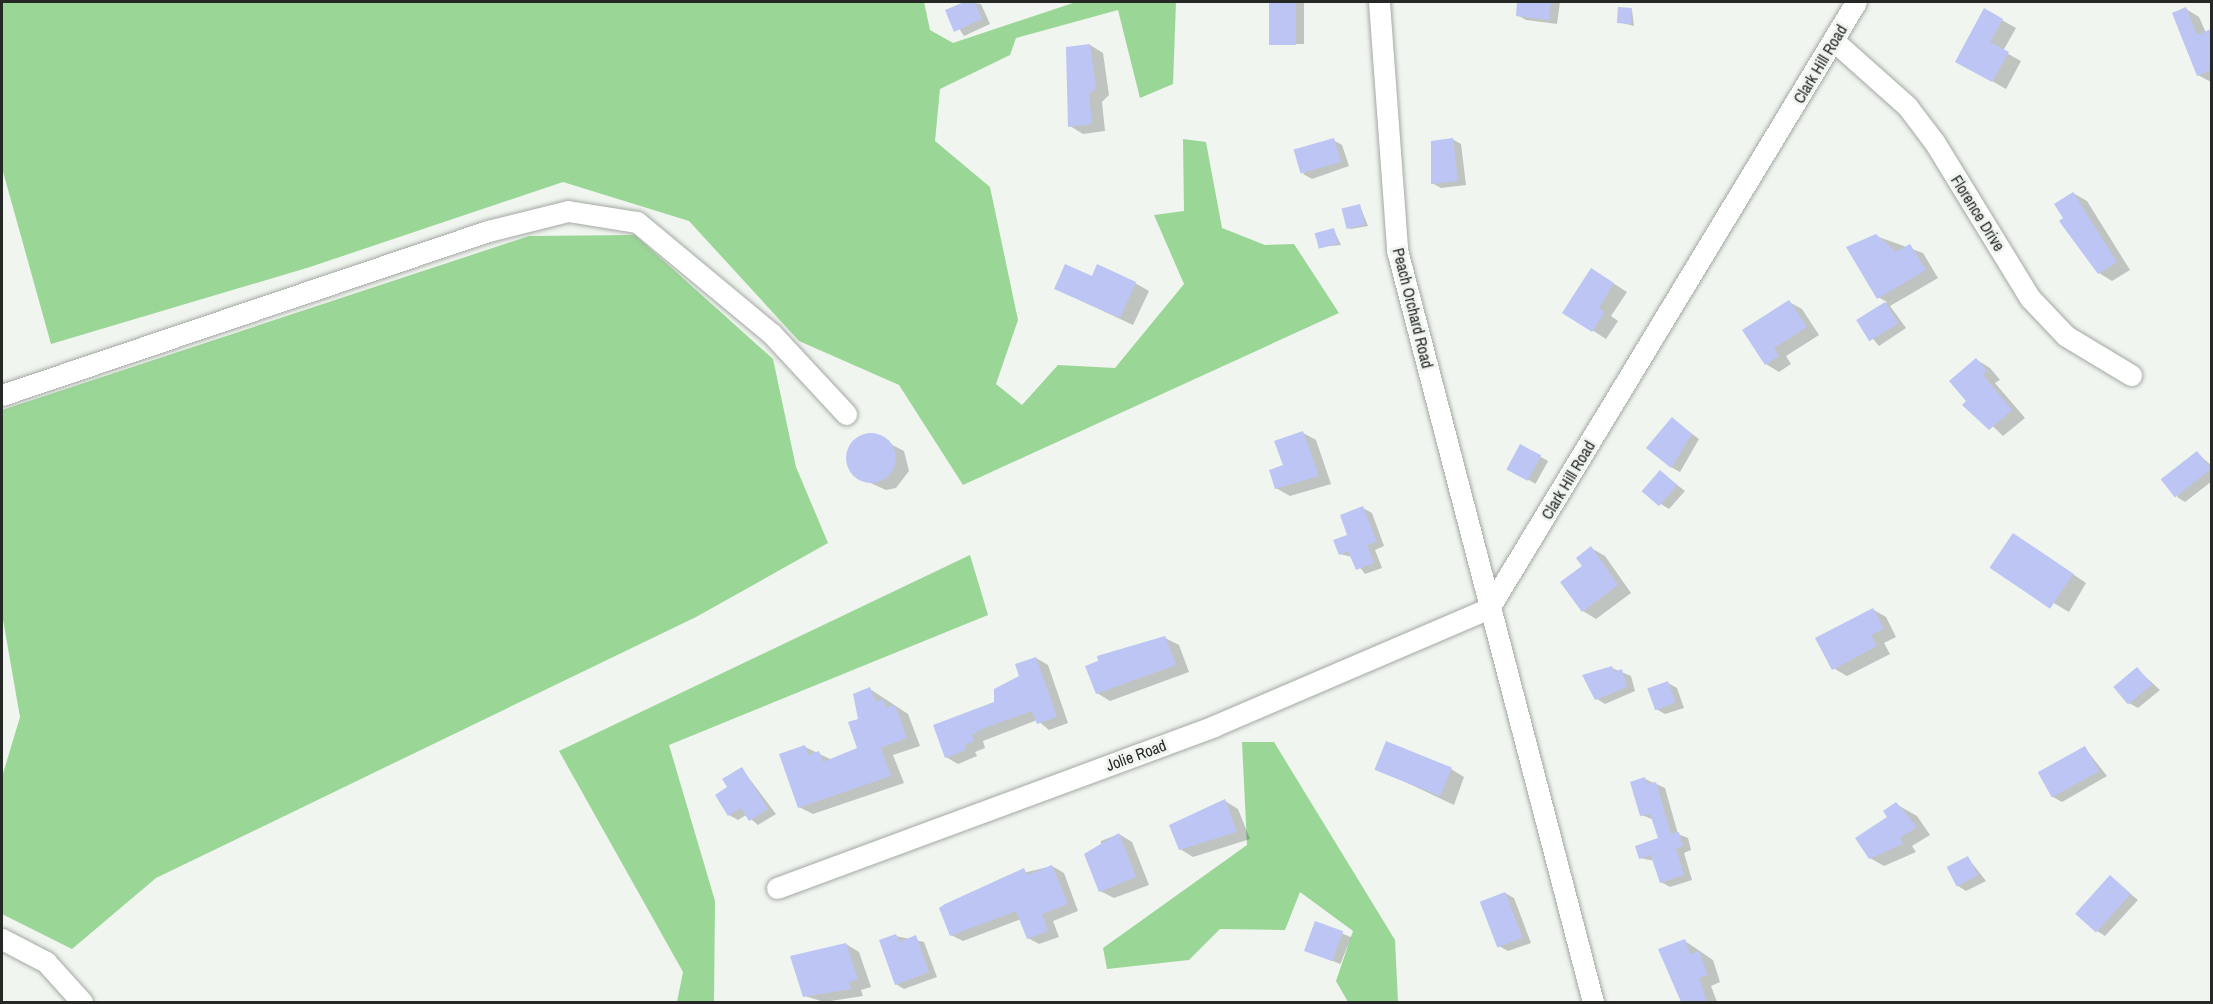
<!DOCTYPE html>
<style>
body{margin:0}
#map{position:relative;width:2213px;height:1004px;overflow:hidden;background:#f0f5f0;font-family:"Archivo Narrow",sans-serif}
div>[style]{position:absolute}
.forest>*{inset:0;background:#9ad696}
.shadow>*{inset:0;background:#0003;transform-origin:0 0}
.building>*{inset:0;background:#bcc5f3;transform-origin:0 0}
.round{border-radius:50%}
.roads{filter:drop-shadow(0 0 2px #a4a8a3) drop-shadow(0 0 2px #a4a8a3)}
.minor>*{height:21px;margin:-10.5px;padding:0 10.5px;transform-origin:10.5px;border-radius:10.5px;background:#fff}
span{translate:-50% -50%;white-space:nowrap;text-align:center;line-height:1.15;-webkit-text-stroke:6px #f0f5f0;paint-order:stroke}
.street-label{font-size:16px;color:#262826}
.frame{position:absolute;inset:0;border:3px solid #262826;pointer-events:none}
</style>
<div id="map">
<div class="forest">
<div style="clip-path:polygon(2px 2px,924px 2px,930px 30px,953px 43px,1076px 2px,1176px 2px,1173px 84px,1140px 98px,1118px 10px,1016px 38px,1010px 55px,940px 89px,935px 141px,990px 187px,1018px 320px,996px 384px,1022px 405px,1058px 365px,1115px 368px,1184px 284px,1154px 215px,1184px 211px,1183px 139px,1206px 142px,1222px 228px,1265px 245px,1294px 244px,1339px 313px,963px 485px,899px 385px,799px 341px,689px 221px,563px 182px,310px 267px,51px 344px,2px 168px)"></div>
<div style="clip-path:polygon(635px 235px,773px 359px,796px 467px,828px 543px,696px 617px,156px 878px,72px 949px,2px 914px,2px 777px,20px 717px,2px 614px,2px 410px,529px 236px)"></div>
<div style="clip-path:polygon(970px 555px,988px 615px,669px 745px,715px 901px,714px 1002px,677px 1002px,683px 972px,559px 751px)"></div>
<div style="clip-path:polygon(1242px 742px,1274px 742px,1395px 940px,1398px 1002px,1348px 1002px,1336px 981px,1353px 931px,1300px 892px,1285px 930px,1220px 929px,1189px 960px,1107px 969px,1103px 948px,1247px 845px)"></div>
</div>
<div class="shadow">
<div style="clip-path:polygon(968px 2px,981px 4px,990px 24px,964px 36px,947px 11px)"></div>
<div style="left:1270px;top:2px;width:34px;height:42px"></div>
<div style="clip-path:polygon(1519px 2px,1560px 2px,1557px 24px,1526px 20px,1517px 15px)"></div>
<div style="clip-path:polygon(2186px 9px,2199px 17px,2206px 33px,2212px 31px,2211px 82px,2198px 75px)"></div>
<div style="clip-path:polygon(1632px 10px,1634px 26px,1618px 22px)"></div>
<div style="clip-path:polygon(1984px 10px,2016px 28px,2003px 51px,2021px 61px,2006px 89px,1957px 61px)"></div>
<div style="clip-path:polygon(1090px 45px,1103px 53px,1109px 95px,1102px 102px,1105px 131px,1083px 134px,1070px 126px)"></div>
<div style="clip-path:polygon(1452px 139px,1461px 144px,1466px 185px,1441px 188px,1432px 183px)"></div>
<div style="clip-path:polygon(1333px 140px,1342px 145px,1349px 166px,1312px 179px,1303px 174px)"></div>
<div style="clip-path:polygon(2073px 193px,2087px 201px,2130px 270px,2112px 281px,2099px 273px)"></div>
<div style="clip-path:polygon(1360px 206px,1368px 226px,1351px 229px,1347px 227px)"></div>
<div style="clip-path:polygon(1334px 230px,1341px 245px,1320px 247px)"></div>
<div style="clip-path:polygon(1876px 236px,1923px 253px,1938px 278px,1890px 306px,1906px 328px,1879px 346px,1857px 320px,1887px 302px,1878px 297px)"></div>
<div style="clip-path:polygon(1605px 278px,1627px 292px,1611px 316px,1618px 321px,1606px 339px,1564px 312px)"></div>
<div style="clip-path:polygon(1135px 283px,1149px 291px,1133px 325px,1056px 289px)"></div>
<div style="clip-path:polygon(1789px 302px,1802px 309px,1819px 335px,1786px 356px,1791px 364px,1779px 372px,1766px 364px)"></div>
<div style="clip-path:polygon(1977px 360px,1990px 368px,2000px 380px,1995px 383px,2025px 418px,2003px 436px,1968px 402px)"></div>
<div style="clip-path:polygon(1672px 419px,1699px 439px,1680px 472px,1671px 467px)"></div>
<div style="clip-path:polygon(1303px 433px,1316px 440px,1331px 484px,1290px 496px,1276px 488px)"></div>
<div style="clip-path:polygon(871px 434px,904px 451px,909px 471px,896px 488px,886px 490px,866px 481px,848px 464px,852px 443px)"></div>
<div style="left:1521px;top:446px;width:31px;height:26px;rotate:29deg"></div>
<div style="clip-path:polygon(2197px 453px,2212px 466px,2212px 481px,2185px 502px,2177px 497px)"></div>
<div style="clip-path:polygon(1660px 472px,1685px 491px,1669px 509px,1661px 504px)"></div>
<div style="clip-path:polygon(1363px 508px,1372px 513px,1384px 546px,1375px 550px,1382px 568px,1365px 574px,1352px 557px,1340px 554px)"></div>
<div style="clip-path:polygon(2027px 543px,2086px 583px,2069px 612px,1994px 568px)"></div>
<div style="clip-path:polygon(1591px 548px,1605px 556px,1631px 593px,1596px 619px,1583px 611px,1584px 566px)"></div>
<div style="clip-path:polygon(1872px 609px,1886px 617px,1896px 637px,1884px 643px,1890px 654px,1847px 676px,1833px 668px)"></div>
<div style="clip-path:polygon(1165px 638px,1179px 645px,1189px 672px,1110px 701px,1097px 693px)"></div>
<div style="clip-path:polygon(1036px 658px,1048px 665px,1068px 723px,1049px 730px,1037px 720px,983px 741px,985px 748px,975px 752px,977px 756px,958px 764px,946px 757px)"></div>
<div style="clip-path:polygon(1612px 668px,1631px 676px,1635px 691px,1605px 704px,1597px 699px)"></div>
<div style="clip-path:polygon(2137px 669px,2160px 690px,2138px 708px,2129px 703px)"></div>
<div style="clip-path:polygon(1668px 683px,1677px 688px,1684px 708px,1665px 714px,1656px 709px)"></div>
<div style="clip-path:polygon(870px 689px,908px 714px,920px 746px,893px 755px,904px 783px,813px 814px,799px 807px,805px 747px,832px 760px,859px 748px,860px 720px)"></div>
<div style="clip-path:polygon(2085px 748px,2107px 776px,2062px 802px,2053px 797px)"></div>
<div style="clip-path:polygon(742px 769px,776px 814px,758px 825px,746px 815px,738px 820px,729px 815px,729px 788px)"></div>
<div style="clip-path:polygon(1378px 769px,1451px 769px,1464px 777px,1454px 805px)"></div>
<div style="clip-path:polygon(1645px 779px,1665px 788px,1678px 834px,1688px 838px,1691px 850px,1684px 853px,1692px 880px,1670px 887px,1661px 882px,1655px 861px,1640px 858px,1660px 839px,1654px 820px,1642px 815px)"></div>
<div style="clip-path:polygon(1225px 801px,1238px 809px,1250px 839px,1193px 857px,1180px 849px)"></div>
<div style="clip-path:polygon(1896px 804px,1917px 816px,1930px 835px,1912px 846px,1916px 852px,1884px 866px,1870px 858px)"></div>
<div style="clip-path:polygon(1119px 834px,1132px 842px,1149px 885px,1114px 898px,1100px 891px,1101px 841px)"></div>
<div style="clip-path:polygon(1968px 858px,1986px 881px,1966px 891px,1958px 886px)"></div>
<div style="clip-path:polygon(1052px 866px,1064px 873px,1078px 911px,1053px 921px,1059px 937px,1039px 944px,1028px 938px,1021px 919px,963px 941px,951px 935px,941px 909px,1003px 878px)"></div>
<div style="clip-path:polygon(2110px 877px,2138px 900px,2105px 936px,2097px 931px)"></div>
<div style="clip-path:polygon(1505px 893px,1514px 898px,1531px 943px,1508px 951px,1499px 946px)"></div>
<div style="left:1316px;top:923px;width:38px;height:29px;rotate:22deg"></div>
<div style="clip-path:polygon(896px 936px,924px 942px,937px 977px,904px 989px,896px 984px)"></div>
<div style="clip-path:polygon(1685px 941px,1713px 960px,1720px 982px,1711px 986px,1717px 1002px,1682px 1002px,1660px 950px)"></div>
<div style="clip-path:polygon(846px 944px,859px 952px,871px 987px,861px 990px,863px 996px,824px 1002px,805px 996px,792px 957px)"></div>
</div>
<div class="building">
<div style="clip-path:polygon(964px 2px,975px 2px,982px 19px,954px 32px,945px 10px)"></div>
<div style="left:1269px;top:2px;width:27px;height:43px"></div>
<div style="clip-path:polygon(1517px 2px,1551px 2px,1549px 20px,1516px 16px)"></div>
<div style="left:1618px;top:7px;width:14px;height:16px;rotate:4deg"></div>
<div style="clip-path:polygon(2186px 7px,2197px 35px,2211px 29px,2211px 70px,2197px 76px,2172px 13px)"></div>
<div style="clip-path:polygon(1984px 8px,2003px 19px,1990px 42px,2009px 52px,1992px 82px,1955px 62px)"></div>
<div style="clip-path:polygon(1090px 44px,1096px 88px,1089px 94px,1092px 124px,1068px 127px,1066px 47px)"></div>
<div style="left:1334px;top:138px;width:25px;height:42px;rotate:74deg"></div>
<div style="clip-path:polygon(1453px 138px,1458px 181px,1431px 184px,1431px 141px)"></div>
<div style="clip-path:polygon(2073px 192px,2117px 262px,2098px 274px,2059px 221px,2063px 218px,2054px 204px)"></div>
<div style="left:1360px;top:204px;width:21px;height:19px;rotate:76deg"></div>
<div style="left:1334px;top:228px;width:16px;height:20px;rotate:75deg"></div>
<div style="clip-path:polygon(1876px 234px,1896px 252px,1910px 244px,1926px 270px,1877px 299px,1846px 247px)"></div>
<div style="clip-path:polygon(1065px 264px,1092px 276px,1097px 264px,1136px 282px,1120px 318px,1054px 289px)"></div>
<div style="clip-path:polygon(1591px 268px,1614px 283px,1599px 308px,1605px 312px,1592px 332px,1562px 313px)"></div>
<div style="clip-path:polygon(1789px 300px,1807px 327px,1774px 348px,1779px 356px,1765px 365px,1742px 330px)"></div>
<div style="left:1885px;top:302px;width:25px;height:34px;rotate:58deg"></div>
<div style="clip-path:polygon(1976px 358px,1987px 371px,1983px 375px,2012px 410px,1989px 430px,1962px 405px,1966px 401px,1949px 381px)"></div>
<div style="clip-path:polygon(1672px 417px,1692px 434px,1671px 468px,1646px 448px)"></div>
<div style="clip-path:polygon(1303px 431px,1319px 476px,1275px 489px,1269px 470px,1283px 465px,1274px 441px)"></div>
<div class="round" style="left:846px;top:433px;width:50px;height:50px"></div>
<div style="left:1520px;top:444px;width:24px;height:29px;rotate:28deg"></div>
<div style="left:2197px;top:451px;width:23px;height:46px;rotate:52deg"></div>
<div style="left:1660px;top:470px;width:23px;height:28px;rotate:41deg"></div>
<div style="clip-path:polygon(1363px 506px,1377px 542px,1367px 545px,1374px 563px,1356px 570px,1348px 551px,1339px 555px,1333px 540px,1347px 535px,1340px 515px)"></div>
<div style="left:2013px;top:533px;width:73px;height:42px;rotate:34deg"></div>
<div style="clip-path:polygon(1591px 546px,1618px 585px,1582px 612px,1560px 582px,1582px 566px,1576px 558px)"></div>
<div style="clip-path:polygon(1873px 608px,1884px 629px,1871px 635px,1877px 646px,1832px 670px,1815px 638px)"></div>
<div style="clip-path:polygon(1165px 636px,1176px 665px,1096px 694px,1085px 666px,1098px 661px,1097px 656px)"></div>
<div style="clip-path:polygon(1036px 657px,1057px 717px,1037px 724px,1032px 711px,982px 729px,972px 735px,974px 741px,965px 745px,966px 750px,945px 758px,933px 725px,994px 702px,994px 689px,1019px 676px,1015px 664px)"></div>
<div style="clip-path:polygon(1612px 666px,1614px 672px,1622px 669px,1627px 687px,1595px 700px,1582px 675px)"></div>
<div style="left:2137px;top:667px;width:23px;height:31px;rotate:50deg"></div>
<div style="left:1668px;top:681px;width:23px;height:22px;rotate:70deg"></div>
<div style="clip-path:polygon(870px 687px,876px 702px,883px 699px,886px 708px,895px 705px,907px 738px,881px 748px,891px 776px,798px 808px,779px 754px,805px 745px,808px 755px,819px 751px,823px 762px,857px 748px,848px 722px,858px 719px,853px 694px)"></div>
<div style="left:1386px;top:741px;width:71px;height:31px;rotate:22deg"></div>
<div style="left:2085px;top:746px;width:29px;height:54px;rotate:61deg"></div>
<div style="clip-path:polygon(742px 767px,768px 809px,749px 821px,741px 808px,728px 816px,715px 795px,727px 787px,722px 779px)"></div>
<div style="clip-path:polygon(1645px 777px,1647px 784px,1656px 782px,1671px 834px,1679px 832px,1683px 846px,1676px 848px,1684px 875px,1660px 883px,1651px 856px,1662px 852px,1639px 859px,1635px 846px,1658px 838px,1650px 814px,1640px 816px,1630px 782px)"></div>
<div style="clip-path:polygon(1225px 799px,1237px 832px,1179px 850px,1169px 825px)"></div>
<div style="clip-path:polygon(1896px 802px,1917px 827px,1900px 838px,1903px 844px,1869px 859px,1855px 838px,1887px 817px,1883px 811px)"></div>
<div style="clip-path:polygon(1119px 833px,1136px 877px,1099px 892px,1084px 854px)"></div>
<div style="left:1968px;top:856px;width:22px;height:24px;rotate:63deg"></div>
<div style="clip-path:polygon(1052px 865px,1068px 904px,1042px 914px,1048px 931px,1027px 939px,1016px 911px,950px 936px,939px 908px,945px 904px,1024px 868px,1027px 875px)"></div>
<div style="left:2110px;top:875px;width:28px;height:52px;rotate:42deg"></div>
<div style="left:1505px;top:892px;width:49px;height:27px;rotate:69deg"></div>
<div style="left:1315px;top:921px;width:30px;height:32px;rotate:20deg"></div>
<div style="clip-path:polygon(896px 934px,899px 942px,916px 935px,929px 972px,895px 985px,879px 940px)"></div>
<div style="clip-path:polygon(1685px 939px,1690px 954px,1699px 951px,1708px 975px,1699px 978px,1707px 1002px,1681px 1002px,1658px 949px)"></div>
<div style="clip-path:polygon(846px 943px,858px 979px,849px 982px,851px 989px,803px 997px,790px 956px)"></div>
</div>
<div class="roads">
<div class="minor">
<div style="left:1379px;top:2px;width:249px;rotate:85.8deg"></div>
<div style="left:1397px;top:250px;width:777px;rotate:75.39deg"></div>
<div style="left:1834px;top:41px;width:98px;rotate:41.7deg"></div>
<div style="left:1907px;top:106px;width:46px;rotate:52.9deg"></div>
<div style="left:1935px;top:143px;width:182px;rotate:58.5deg"></div>
<div style="left:2030px;top:298px;width:52px;rotate:46.5deg"></div>
<div style="left:2066px;top:336px;width:76px;rotate:31deg"></div>
<div style="left:2px;top:395px;width:513px;rotate:-18.65deg"></div>
<div style="left:488px;top:231px;width:82px;rotate:-14deg"></div>
<div style="left:568px;top:211px;width:70px;rotate:9.1deg"></div>
<div style="left:637px;top:222px;width:175px;rotate:39.7deg"></div>
<div style="left:772px;top:334px;width:109px;rotate:47.2deg"></div>
<div style="left:1489px;top:608px;width:708px;rotate:-58.8deg"></div>
<div style="left:777px;top:888px;width:466px;rotate:-20.3deg"></div>
<div style="left:1214px;top:726px;width:299px;rotate:-23.2deg"></div>
<div style="left:2px;top:939px;width:50px;rotate:27.6deg"></div>
<div style="left:46px;top:962px;width:54px;rotate:48deg"></div>
</div>
</div>
<div class="street-label">
<span style="left:1820px;top:64px;rotate:-59deg">Clark Hill Road</span>
<span style="left:1978px;top:213px;rotate:58deg">Florence Drive</span>
<span style="left:1413px;top:308px;rotate:76deg">Peach Orchard Road</span>
<span style="left:1568px;top:480px;rotate:-59deg">Clark Hill Road</span>
<span style="left:1136px;top:755px;rotate:-20deg">Jolie Road</span>
</div>
<div class="frame"></div>
</div>
